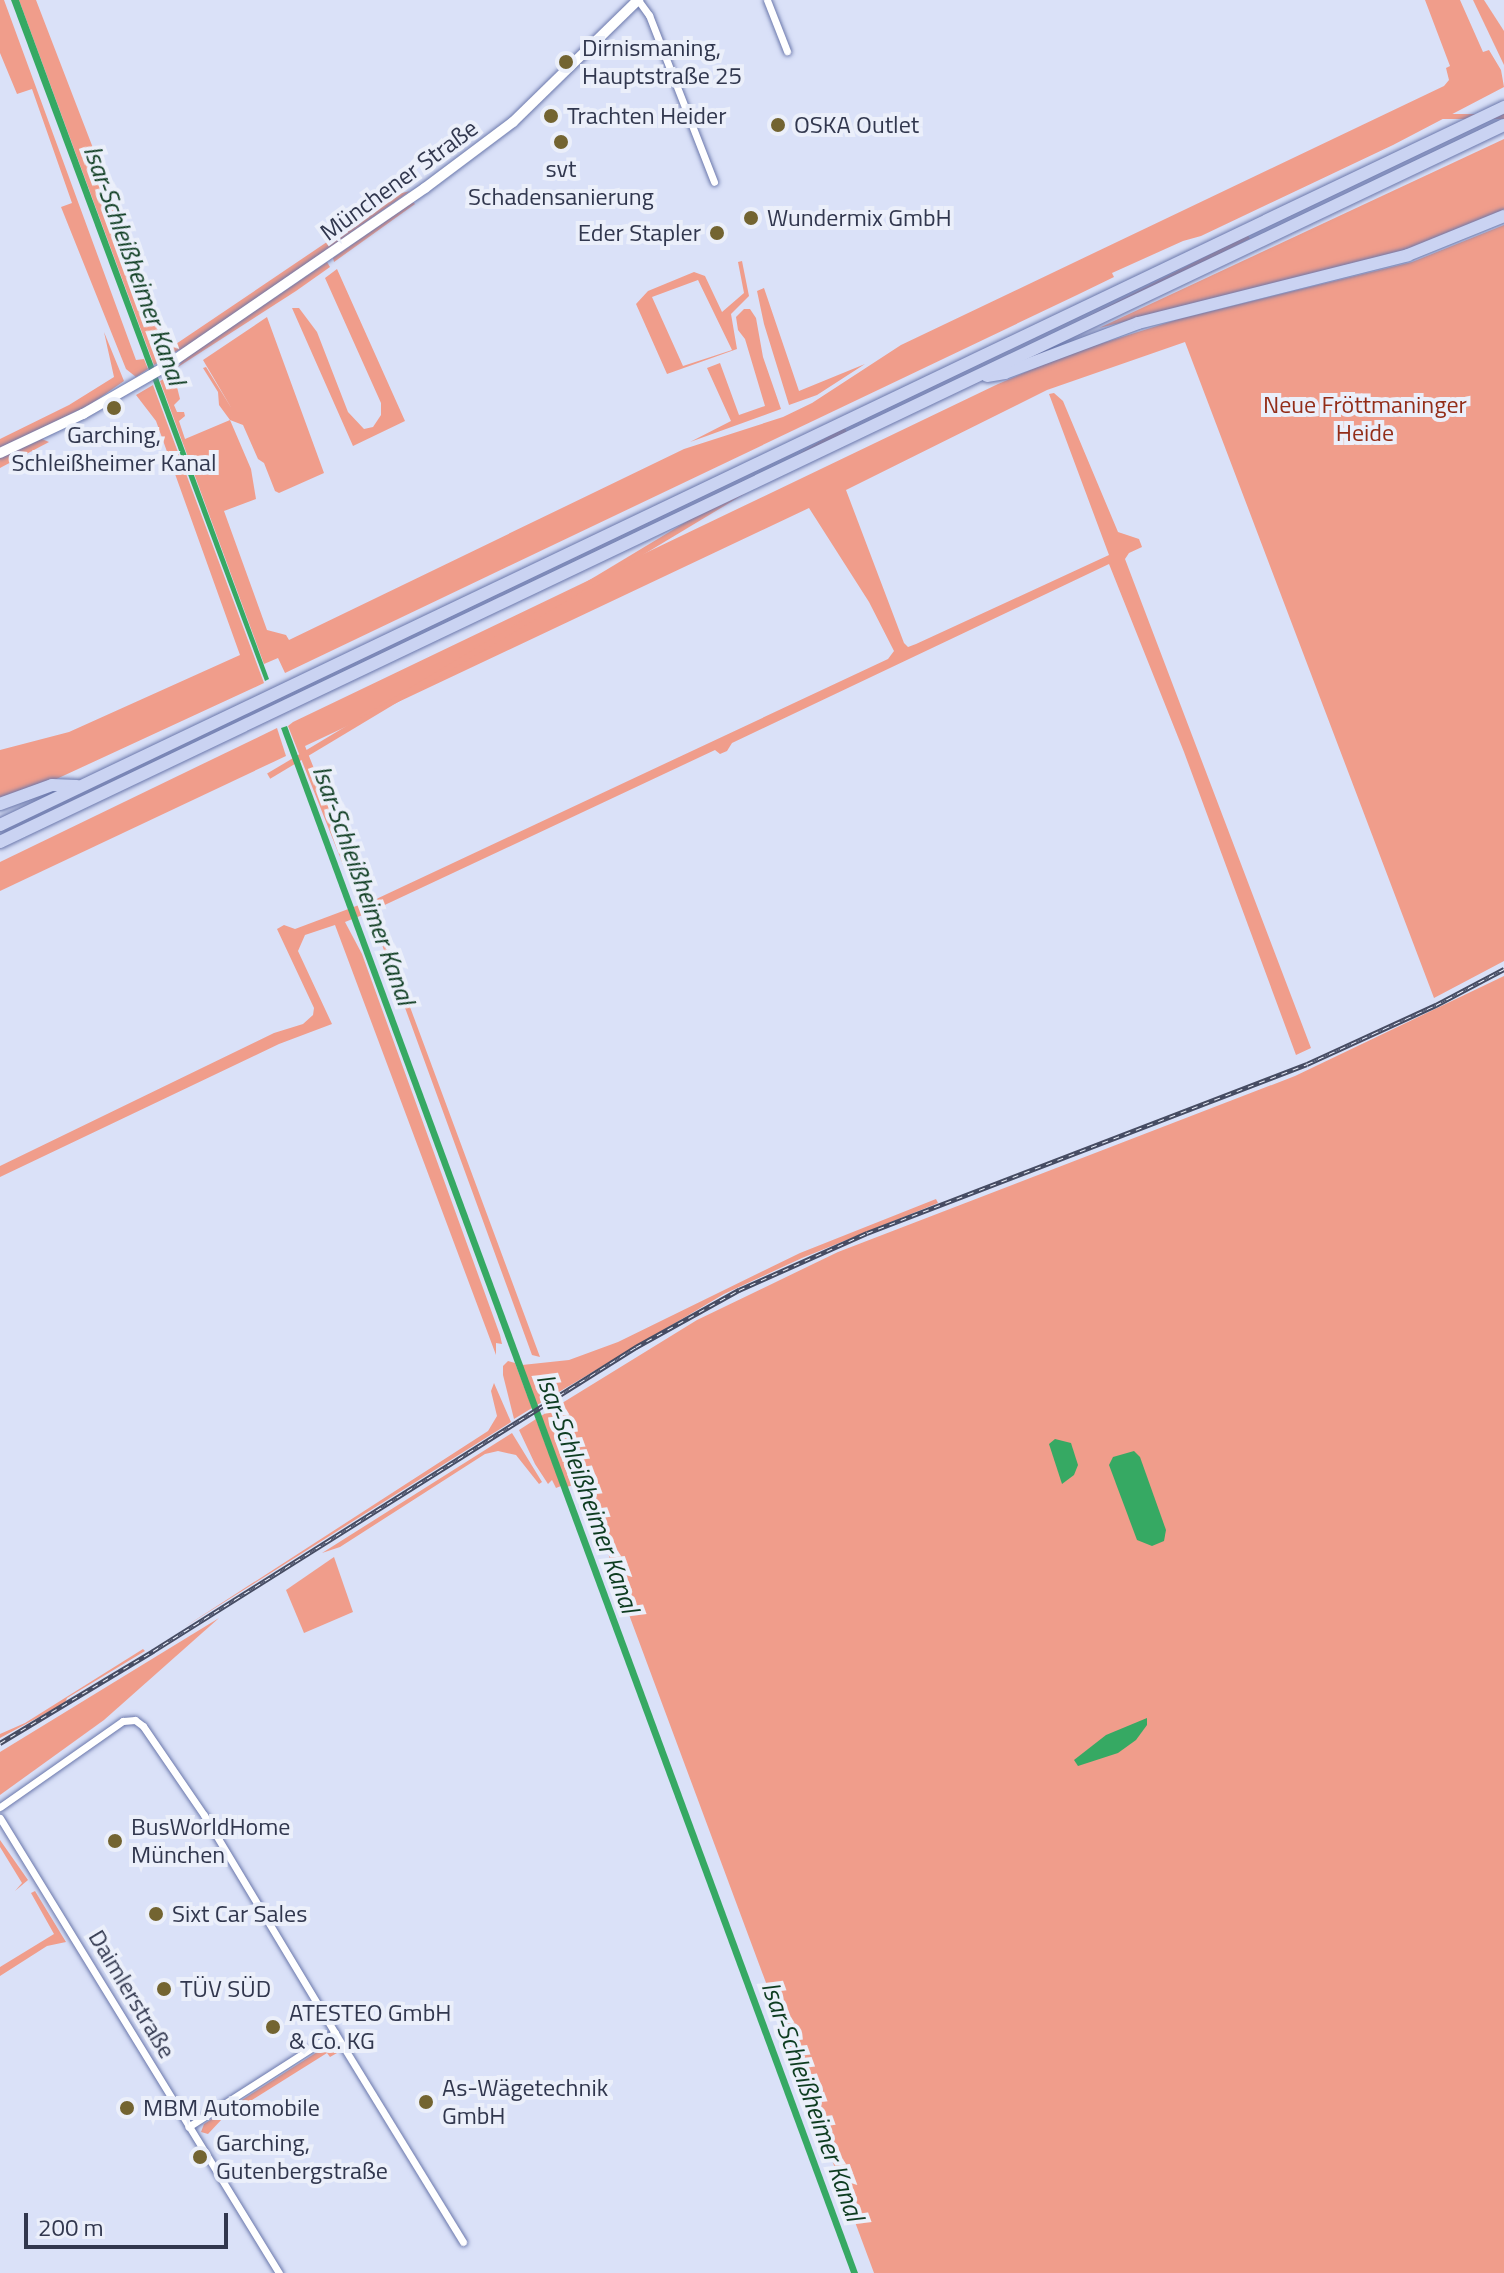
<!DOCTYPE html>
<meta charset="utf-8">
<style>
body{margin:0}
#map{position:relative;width:1504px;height:2273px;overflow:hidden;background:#dae1f8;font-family:"Titillium Web",sans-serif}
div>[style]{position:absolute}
.green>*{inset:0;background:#f09d8b;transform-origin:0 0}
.water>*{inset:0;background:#36a963}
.roads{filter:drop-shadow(0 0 2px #6a77ab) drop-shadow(0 0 2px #6a77ab)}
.street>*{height:7px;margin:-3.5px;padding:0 3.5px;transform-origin:3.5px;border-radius:3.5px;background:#fff}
.secondary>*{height:10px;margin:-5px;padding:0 5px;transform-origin:5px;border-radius:5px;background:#fff}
.highway>*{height:12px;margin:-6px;padding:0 6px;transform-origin:6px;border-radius:6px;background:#cad3f2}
.rail>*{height:5px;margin-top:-2.5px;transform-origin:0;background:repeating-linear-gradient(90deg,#ebeffa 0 6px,#464c63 0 12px);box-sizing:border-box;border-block:2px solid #464c63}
.dots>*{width:22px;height:22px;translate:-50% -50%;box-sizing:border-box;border:4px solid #ebeffa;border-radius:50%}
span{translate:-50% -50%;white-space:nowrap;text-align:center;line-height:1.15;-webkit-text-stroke:8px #ebeffa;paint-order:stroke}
.poi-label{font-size:24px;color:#31374e}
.left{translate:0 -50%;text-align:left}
.right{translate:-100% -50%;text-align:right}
.street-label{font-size:24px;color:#31374e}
.park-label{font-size:24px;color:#932d19}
.water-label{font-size:26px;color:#0d3c20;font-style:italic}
.scale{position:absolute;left:24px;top:2213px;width:204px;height:36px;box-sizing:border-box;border:4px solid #31374e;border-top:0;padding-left:10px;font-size:24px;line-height:28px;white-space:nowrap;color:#31374e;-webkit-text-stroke:6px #ebeffa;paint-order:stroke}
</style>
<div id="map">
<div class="green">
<div style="clip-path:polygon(0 0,4px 0,136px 360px,144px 359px,148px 369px,136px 377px,126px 369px,61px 207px,72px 203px,32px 89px,17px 94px,0 53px)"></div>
<div style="clip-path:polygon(19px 0,36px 0,170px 348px,398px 194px,410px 191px,193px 344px,168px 355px,158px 355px,161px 361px,154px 365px)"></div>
<div style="clip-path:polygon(1425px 0,1460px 0,1483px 52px,1489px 50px,1501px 70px,1504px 87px,1393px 145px,1201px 236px,1183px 241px,1112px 273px,1114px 277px,1077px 295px,285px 673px,278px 658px,264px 664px,160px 381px,167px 377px,176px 383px,180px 399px,174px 405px,177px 412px,184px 412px,185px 416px,179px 421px,185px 439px,230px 420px,251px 469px,256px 499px,224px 511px,267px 630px,286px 635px,289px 640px,684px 449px,783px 417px,812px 403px,901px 345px,1444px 86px,1449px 80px,1446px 68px,1450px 66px)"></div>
<div style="clip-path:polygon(1473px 0,1484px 0,1504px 31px,1504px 65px)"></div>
<div style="left:1504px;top:114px;width:5px;height:72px;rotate:90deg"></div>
<div style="clip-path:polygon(1504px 139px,1504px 212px,1418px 247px,1349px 267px,1099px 328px)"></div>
<div style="clip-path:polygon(413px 202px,415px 204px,334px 262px,333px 258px)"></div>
<div style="clip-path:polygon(evenodd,1504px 225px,1504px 961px,1434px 998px,1185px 342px,1047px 390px,846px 490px,904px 643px,908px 647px,916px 644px,1109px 555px,1049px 394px,1054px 393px,1063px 401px,1118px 532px,1139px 539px,1142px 547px,1129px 553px,1125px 559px,1311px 1048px,1296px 1055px,1184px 752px,1109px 564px,732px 743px,727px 751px,720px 754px,715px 750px,374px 910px,540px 1357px,532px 1355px,370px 912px,345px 922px,362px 954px,500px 1335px,502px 1344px,496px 1343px,496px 1355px,335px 925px,305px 935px,298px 951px,332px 1024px,279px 1044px,0 1177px,0 1166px,274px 1033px,303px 1024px,313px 1015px,314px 1008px,277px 929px,284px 925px,295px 929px,359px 905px,288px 726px,293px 722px,998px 384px,1068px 354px,1179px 319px,1412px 262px,1504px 225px,809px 508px,869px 602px,894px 651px,888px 659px,372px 901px,366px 899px,305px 746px,809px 508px)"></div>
<div style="left:1248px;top:235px;width:4px;height:242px;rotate:63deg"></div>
<div style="clip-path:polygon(evenodd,742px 261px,749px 296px,731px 314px,737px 349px,667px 374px,636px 304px,648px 291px,694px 272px,705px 276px,722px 312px,744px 293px,738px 262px,742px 261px,698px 280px,732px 350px,683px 366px,652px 297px,698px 280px)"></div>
<div style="clip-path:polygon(327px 262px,330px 267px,296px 291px,178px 367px,183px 360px)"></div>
<div style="clip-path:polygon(337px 269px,405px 421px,353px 446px,292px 308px,299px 308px,317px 332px,348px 412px,364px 429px,373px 427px,381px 415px,381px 403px,325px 278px)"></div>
<div style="clip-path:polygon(764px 288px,799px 391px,865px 364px,817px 395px,789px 405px,764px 324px,757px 291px)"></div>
<div style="clip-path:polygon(744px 309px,750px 309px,756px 318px,763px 357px,781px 409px,690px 442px,731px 421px,707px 368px,720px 363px,739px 415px,765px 406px,745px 339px,738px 330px,736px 317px)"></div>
<div style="clip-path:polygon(267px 317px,324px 473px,279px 493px,275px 491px,264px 463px,258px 459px,243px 425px,230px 420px,219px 405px,218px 392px,203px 368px,206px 367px,232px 409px,203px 360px)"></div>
<div style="clip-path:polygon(104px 332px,124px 381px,91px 404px,0 449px,0 439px,69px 405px,114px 377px)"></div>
<div style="clip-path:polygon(153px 385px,264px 683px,37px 788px,0 799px,0 750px,69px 732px,240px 655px,156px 421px,136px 395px)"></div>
<div style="left:844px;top:427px;width:6px;height:673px;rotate:59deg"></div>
<div style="clip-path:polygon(42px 439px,49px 442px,0 468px,0 458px)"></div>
<div style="clip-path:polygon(277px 728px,286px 756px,0 891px,0 862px)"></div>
<div style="clip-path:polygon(1504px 976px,1504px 2273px,874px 2273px,612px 1569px,591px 1479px,567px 1487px,541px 1416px,697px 1320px,838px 1252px,1295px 1076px)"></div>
<div style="clip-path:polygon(936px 1199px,938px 1203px,802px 1258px,724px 1294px,537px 1405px,522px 1365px,569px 1360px,618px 1342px,800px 1253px)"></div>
<div style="clip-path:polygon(508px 1361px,515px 1363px,532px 1408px,514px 1419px,503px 1375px,503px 1366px)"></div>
<div style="clip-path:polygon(494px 1383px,511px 1422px,183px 1628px,488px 1431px,497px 1416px,491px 1391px)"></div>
<div style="clip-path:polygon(536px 1419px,561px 1486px,556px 1488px,552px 1480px,548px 1484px,535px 1464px,519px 1430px)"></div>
<div style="clip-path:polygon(512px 1433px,542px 1482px,539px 1484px,516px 1455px,498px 1451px,485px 1454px,340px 1547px,322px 1553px)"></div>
<div style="clip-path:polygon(334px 1557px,353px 1612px,304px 1633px,286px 1590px)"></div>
<div style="clip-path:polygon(219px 1618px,104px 1720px,0 1795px,0 1752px)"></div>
<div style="clip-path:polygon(143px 1649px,145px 1651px,67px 1698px,65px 1703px,0 1738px,0 1734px,25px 1723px)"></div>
<div style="clip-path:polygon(0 1840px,28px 1880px,15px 1891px,22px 1883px,0 1847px)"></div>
<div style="clip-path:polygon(35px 1891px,66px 1942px,47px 1946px,0 1976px,0 1967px,54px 1934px,31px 1893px)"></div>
<div style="clip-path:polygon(325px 2047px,337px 2053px,330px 2057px,327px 2053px,223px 2118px,208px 2134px,201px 2132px,204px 2124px)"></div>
</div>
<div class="water">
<div style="clip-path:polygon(11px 0,19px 0,269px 679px,265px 681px)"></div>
<div style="clip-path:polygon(287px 726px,786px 2077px,858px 2273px,851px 2273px,578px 1534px,281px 728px)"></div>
<div style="clip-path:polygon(1055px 1439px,1071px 1443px,1078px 1465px,1074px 1475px,1062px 1484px,1049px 1444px)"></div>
<div style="clip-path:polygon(1134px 1451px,1140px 1457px,1166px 1530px,1164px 1541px,1152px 1546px,1137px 1540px,1109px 1465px,1113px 1457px)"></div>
<div style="clip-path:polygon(1147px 1718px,1147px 1725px,1136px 1740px,1118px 1753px,1078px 1766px,1074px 1760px,1106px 1735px)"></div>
</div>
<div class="roads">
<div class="street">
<div style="left:638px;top:0;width:19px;rotate:54deg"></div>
<div style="left:649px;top:15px;width:179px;rotate:68.7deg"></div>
<div style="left:767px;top:0;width:55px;rotate:68.6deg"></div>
<div style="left:0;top:1807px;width:150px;rotate:-35deg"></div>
<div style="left:123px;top:1721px;width:12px;rotate:-5deg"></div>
<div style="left:135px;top:1720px;width:10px;rotate:37deg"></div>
<div style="left:143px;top:1726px;width:108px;rotate:55.6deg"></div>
<div style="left:204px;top:1815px;width:254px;rotate:59deg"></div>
<div style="left:335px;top:2033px;width:174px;rotate:147.4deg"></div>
<div style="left:0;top:1818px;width:534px;rotate:58.48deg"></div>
<div style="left:335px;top:2033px;width:245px;rotate:58.5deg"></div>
</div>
<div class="secondary">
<div style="left:0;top:453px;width:92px;rotate:-25.2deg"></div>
<div style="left:83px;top:414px;width:92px;rotate:-29.9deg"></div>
<div style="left:163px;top:368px;width:318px;rotate:-34.5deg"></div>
<div style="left:425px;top:188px;width:110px;rotate:-36.9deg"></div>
<div style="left:513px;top:122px;width:175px;rotate:-44.3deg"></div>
</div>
<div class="highway">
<div style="left:987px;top:376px;width:18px;rotate:-9deg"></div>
<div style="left:1005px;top:373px;width:142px;rotate:-20.6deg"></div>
<div style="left:1138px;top:323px;width:278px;rotate:-14.1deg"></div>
<div style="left:1408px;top:255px;width:104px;rotate:-22.1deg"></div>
<div style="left:0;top:804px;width:55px;rotate:-20.1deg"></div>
<div style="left:52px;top:785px;width:25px;rotate:2deg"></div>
<div style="left:0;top:825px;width:1667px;rotate:-25.52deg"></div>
<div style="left:0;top:842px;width:1666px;rotate:-25.49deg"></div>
</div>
</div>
<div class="rail">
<div style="left:0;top:1743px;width:179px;rotate:-31deg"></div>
<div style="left:153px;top:1651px;width:571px;rotate:-32.19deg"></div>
<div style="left:636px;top:1347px;width:118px;rotate:-29deg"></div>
<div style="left:739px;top:1290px;width:140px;rotate:-24deg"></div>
<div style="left:867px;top:1233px;width:471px;rotate:-21deg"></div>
<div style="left:1307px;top:1064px;width:142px;rotate:-24.6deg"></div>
<div style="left:1436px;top:1005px;width:77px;rotate:-27.9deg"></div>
</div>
<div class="dots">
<div style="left:566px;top:62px;background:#736431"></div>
<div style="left:551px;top:116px;background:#736431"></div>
<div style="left:778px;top:125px;background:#736431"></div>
<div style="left:561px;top:142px;background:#736431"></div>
<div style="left:751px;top:218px;background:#736431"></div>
<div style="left:717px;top:233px;background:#736431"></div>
<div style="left:114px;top:408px;background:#736431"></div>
<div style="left:115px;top:1841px;background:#736431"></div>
<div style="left:156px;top:1914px;background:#736431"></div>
<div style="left:164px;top:1989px;background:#736431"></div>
<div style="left:273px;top:2027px;background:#736431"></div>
<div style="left:426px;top:2102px;background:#736431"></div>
<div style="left:127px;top:2108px;background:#736431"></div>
<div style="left:200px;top:2157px;background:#736431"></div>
</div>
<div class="poi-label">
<span class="left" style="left:582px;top:62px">Dirnismaning,<br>Hauptstraße 25</span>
<span class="left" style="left:567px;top:116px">Trachten Heider</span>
<span class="left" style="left:794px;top:125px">OSKA Outlet</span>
<span style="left:561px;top:183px">svt<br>Schadensanierung</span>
<span class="left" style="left:767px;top:218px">Wundermix GmbH</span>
<span class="right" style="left:701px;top:233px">Eder Stapler</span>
<span style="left:114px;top:449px">Garching,<br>Schleißheimer Kanal</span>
<span class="left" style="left:131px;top:1841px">BusWorldHome<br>München</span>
<span class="left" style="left:172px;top:1914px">Sixt Car Sales</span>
<span class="left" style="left:180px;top:1989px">TÜV SÜD</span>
<span class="left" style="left:289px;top:2027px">ATESTEO GmbH<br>&amp; Co. KG</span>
<span class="left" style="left:442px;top:2102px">As-Wägetechnik<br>GmbH</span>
<span class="left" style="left:143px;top:2108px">MBM Automobile</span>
<span class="left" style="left:216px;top:2157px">Garching,<br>Gutenbergstraße</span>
</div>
<div class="street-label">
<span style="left:399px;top:180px;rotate:-36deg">Münchener Straße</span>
<span style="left:132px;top:1994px;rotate:59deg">Daimlerstraße</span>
</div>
<div class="park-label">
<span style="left:1365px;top:419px">Neue Fröttmaninger<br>Heide</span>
</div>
<div class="water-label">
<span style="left:135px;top:265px;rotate:70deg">Isar-Schleißheimer Kanal</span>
<span style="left:364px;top:885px;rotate:70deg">Isar-Schleißheimer Kanal</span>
<span style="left:588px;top:1493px;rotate:70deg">Isar-Schleißheimer Kanal</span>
<span style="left:813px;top:2101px;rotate:70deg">Isar-Schleißheimer Kanal</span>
</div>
<div class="scale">200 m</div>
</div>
